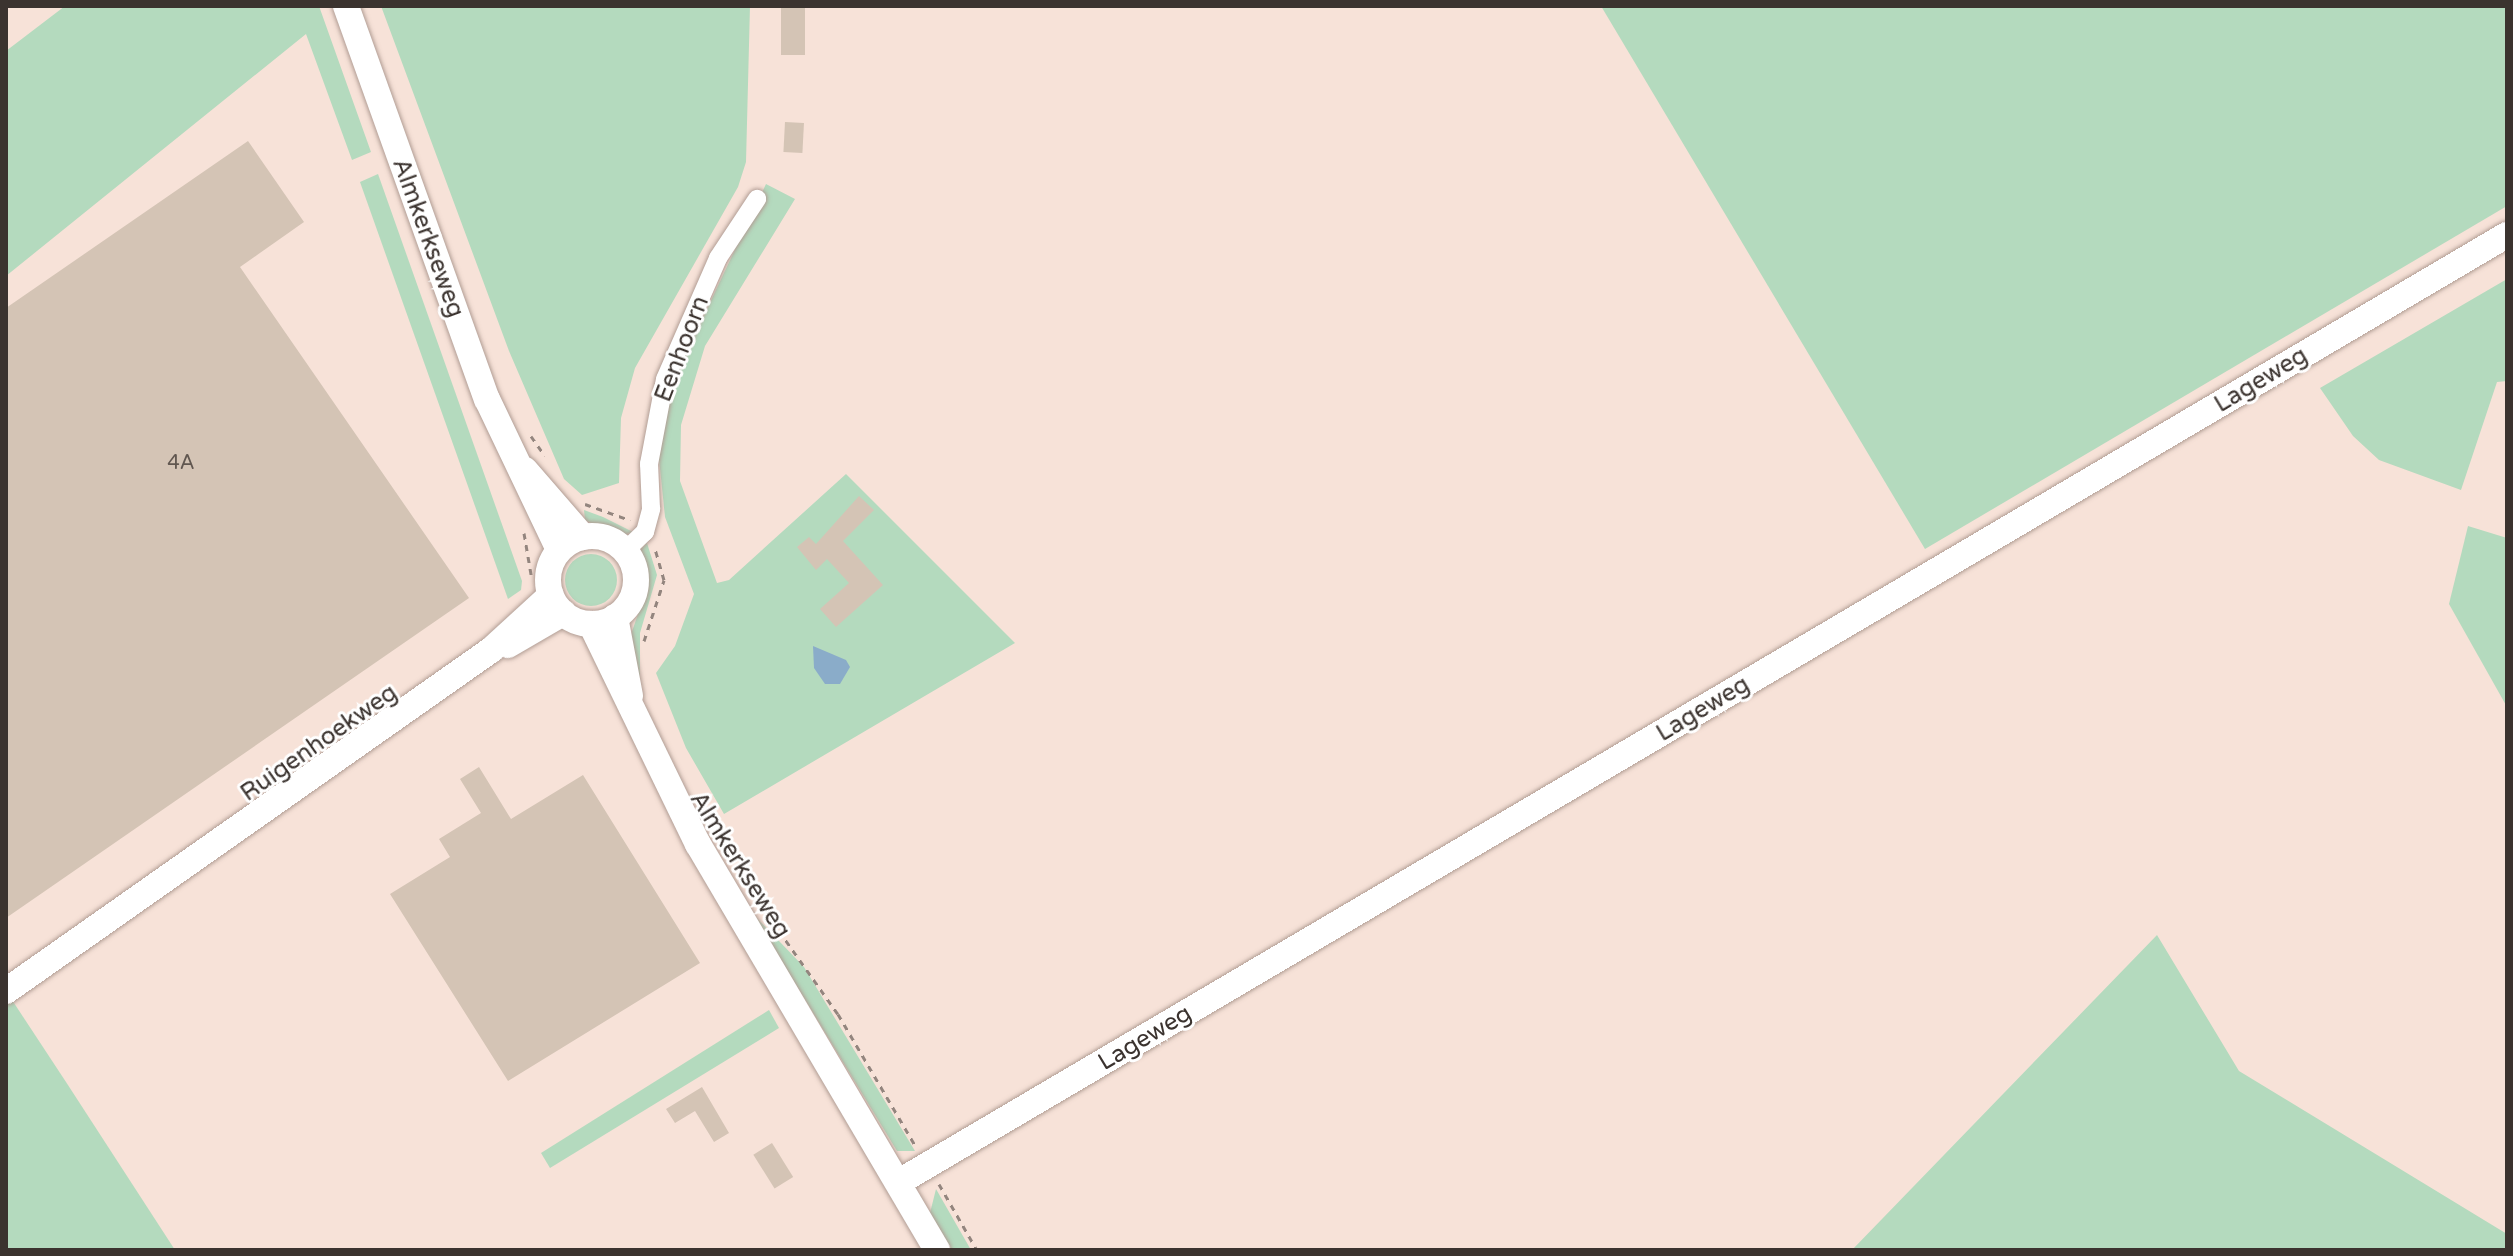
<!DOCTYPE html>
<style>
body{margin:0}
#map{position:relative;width:2513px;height:1256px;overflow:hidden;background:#f7e2d8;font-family:"Varela Round",sans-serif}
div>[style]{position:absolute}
.green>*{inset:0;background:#b4dabe}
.round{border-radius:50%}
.water>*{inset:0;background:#8aacc9}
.building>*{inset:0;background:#d4c4b5;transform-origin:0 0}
.path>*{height:3px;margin-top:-1.5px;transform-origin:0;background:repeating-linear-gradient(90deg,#93857e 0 6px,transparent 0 12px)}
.roads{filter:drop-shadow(0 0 2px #b19d94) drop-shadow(0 0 2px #b19d94)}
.street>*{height:18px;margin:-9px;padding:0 9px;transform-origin:9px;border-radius:9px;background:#fff}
.secondary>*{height:26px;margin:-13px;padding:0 13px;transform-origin:13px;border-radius:13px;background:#fff}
.secondary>.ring{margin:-13px;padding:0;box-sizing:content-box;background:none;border:26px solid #fff;border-radius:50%}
span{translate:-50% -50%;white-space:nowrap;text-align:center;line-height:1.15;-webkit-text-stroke:6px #fff;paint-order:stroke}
.number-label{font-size:20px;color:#615750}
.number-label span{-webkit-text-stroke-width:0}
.street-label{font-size:24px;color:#3b332f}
.frame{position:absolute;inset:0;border:8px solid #3b332f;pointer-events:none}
</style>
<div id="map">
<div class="green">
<div style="clip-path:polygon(65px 6px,319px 6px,371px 152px,352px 160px,306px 34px,6px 276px,6px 51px)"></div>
<div style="clip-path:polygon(381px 6px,750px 6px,746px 162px,738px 187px,635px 368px,621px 418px,619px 483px,582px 495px,564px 479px,509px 351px)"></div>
<div style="clip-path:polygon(1601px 6px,2507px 6px,2507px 206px,1925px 549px)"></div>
<div style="clip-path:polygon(378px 174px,522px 581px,521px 590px,508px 599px,360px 182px)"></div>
<div style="clip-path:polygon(766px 184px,795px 199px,705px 346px,681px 425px,680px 481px,717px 583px,729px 580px,846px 474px,1015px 643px,724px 814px,686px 748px,656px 673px,675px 646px,694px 594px,665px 517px,658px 449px,671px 385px)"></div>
<div style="clip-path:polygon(2507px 279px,2507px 381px,2497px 382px,2461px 490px,2379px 460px,2353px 436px,2320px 388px)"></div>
<div style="clip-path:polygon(584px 510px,603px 517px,633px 532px,620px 536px,601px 528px,585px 520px)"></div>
<div style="clip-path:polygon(2468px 526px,2507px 538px,2507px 707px,2449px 604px)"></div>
<div style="clip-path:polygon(647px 543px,657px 575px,640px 633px,640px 679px,628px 643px,646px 591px,638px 552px)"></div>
<div class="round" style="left:565px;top:554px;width:52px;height:52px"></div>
<div style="clip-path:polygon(753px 914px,804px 967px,915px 1151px,897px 1151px)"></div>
<div style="clip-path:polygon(2157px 935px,2239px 1071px,2507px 1234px,2507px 1250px,1852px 1250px)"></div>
<div style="clip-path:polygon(12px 1000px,66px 1082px,175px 1250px,6px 1250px,6px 1004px)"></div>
<div style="clip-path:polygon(769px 1010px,779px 1028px,550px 1168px,541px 1153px)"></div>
<div style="clip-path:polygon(936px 1189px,971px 1250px,952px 1250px,930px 1213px)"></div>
</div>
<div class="water">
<div style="clip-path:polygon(813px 646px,846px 660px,850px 667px,840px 684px,825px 684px,814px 668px)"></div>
</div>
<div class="building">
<div style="left:781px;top:6px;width:24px;height:49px"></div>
<div style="left:785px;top:122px;width:19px;height:30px;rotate:3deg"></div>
<div style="clip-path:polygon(248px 141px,304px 222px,240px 267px,469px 598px,6px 918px,6px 308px)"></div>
<div style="clip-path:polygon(859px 496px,874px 510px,843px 541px,883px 585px,836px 627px,820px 609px,849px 583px,827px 559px,816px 570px,797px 547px,809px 537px,816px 544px)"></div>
<div style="clip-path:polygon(479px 767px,511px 819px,583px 775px,700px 963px,508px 1081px,390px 894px,450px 857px,439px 839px,481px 813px,460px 779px)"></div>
<div style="clip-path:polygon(702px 1087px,729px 1133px,714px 1142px,695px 1111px,675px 1123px,666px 1109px)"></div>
<div style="left:772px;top:1143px;width:40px;height:22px;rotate:58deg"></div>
</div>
<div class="path">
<div style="left:531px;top:436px;width:24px;rotate:55deg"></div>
<div style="left:585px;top:504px;width:48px;rotate:19.6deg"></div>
<div style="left:524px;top:533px;width:48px;rotate:80.3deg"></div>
<div style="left:644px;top:641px;width:64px;rotate:-71.8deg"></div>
<div style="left:664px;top:580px;width:35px;rotate:-106deg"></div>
<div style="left:765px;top:911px;width:126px;rotate:54.7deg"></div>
<div style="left:838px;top:1014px;width:154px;rotate:59.6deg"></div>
<div style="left:939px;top:1184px;width:76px;rotate:60.1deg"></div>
</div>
<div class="roads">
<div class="street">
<div style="left:625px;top:551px;width:28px;rotate:-44deg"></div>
<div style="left:645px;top:532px;width:24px;rotate:-75deg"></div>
<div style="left:651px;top:509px;width:45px;rotate:-92.5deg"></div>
<div style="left:649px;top:464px;width:86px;rotate:-79.3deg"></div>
<div style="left:665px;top:379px;width:132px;rotate:-66.3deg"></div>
<div style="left:718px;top:258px;width:71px;rotate:-56.5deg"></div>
</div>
<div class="secondary">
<div style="left:346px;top:6px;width:418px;rotate:70.3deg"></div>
<div style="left:487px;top:399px;width:167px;rotate:64.5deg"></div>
<div style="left:525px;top:470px;width:89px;rotate:49.1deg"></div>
<div class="ring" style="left:548px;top:536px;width:62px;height:62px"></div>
<div style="left:615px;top:617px;width:80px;rotate:79.2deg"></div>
<div style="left:591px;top:624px;width:245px;rotate:64.1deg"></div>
<div style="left:698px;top:844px;width:471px;rotate:59.5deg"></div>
<div style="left:508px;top:645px;width:64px;rotate:-30.2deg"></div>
<div style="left:6px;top:991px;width:593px;rotate:-35.11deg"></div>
<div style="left:491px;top:650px;width:81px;rotate:-42.5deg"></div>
<div style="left:899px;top:1182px;width:1866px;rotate:-30.5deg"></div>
</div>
</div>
<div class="number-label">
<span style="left:181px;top:463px">4A</span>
</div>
<div class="street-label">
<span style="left:428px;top:238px;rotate:70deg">Almkerkseweg</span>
<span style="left:682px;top:349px;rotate:-69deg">Eenhoorn</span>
<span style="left:2261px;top:380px;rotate:-31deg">Lageweg</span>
<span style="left:1703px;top:709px;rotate:-31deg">Lageweg</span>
<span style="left:319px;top:743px;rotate:-35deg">Ruigenhoekweg</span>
<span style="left:740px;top:865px;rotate:58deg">Almkerkseweg</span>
<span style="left:1145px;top:1038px;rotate:-31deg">Lageweg</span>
</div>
<div class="frame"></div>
</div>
